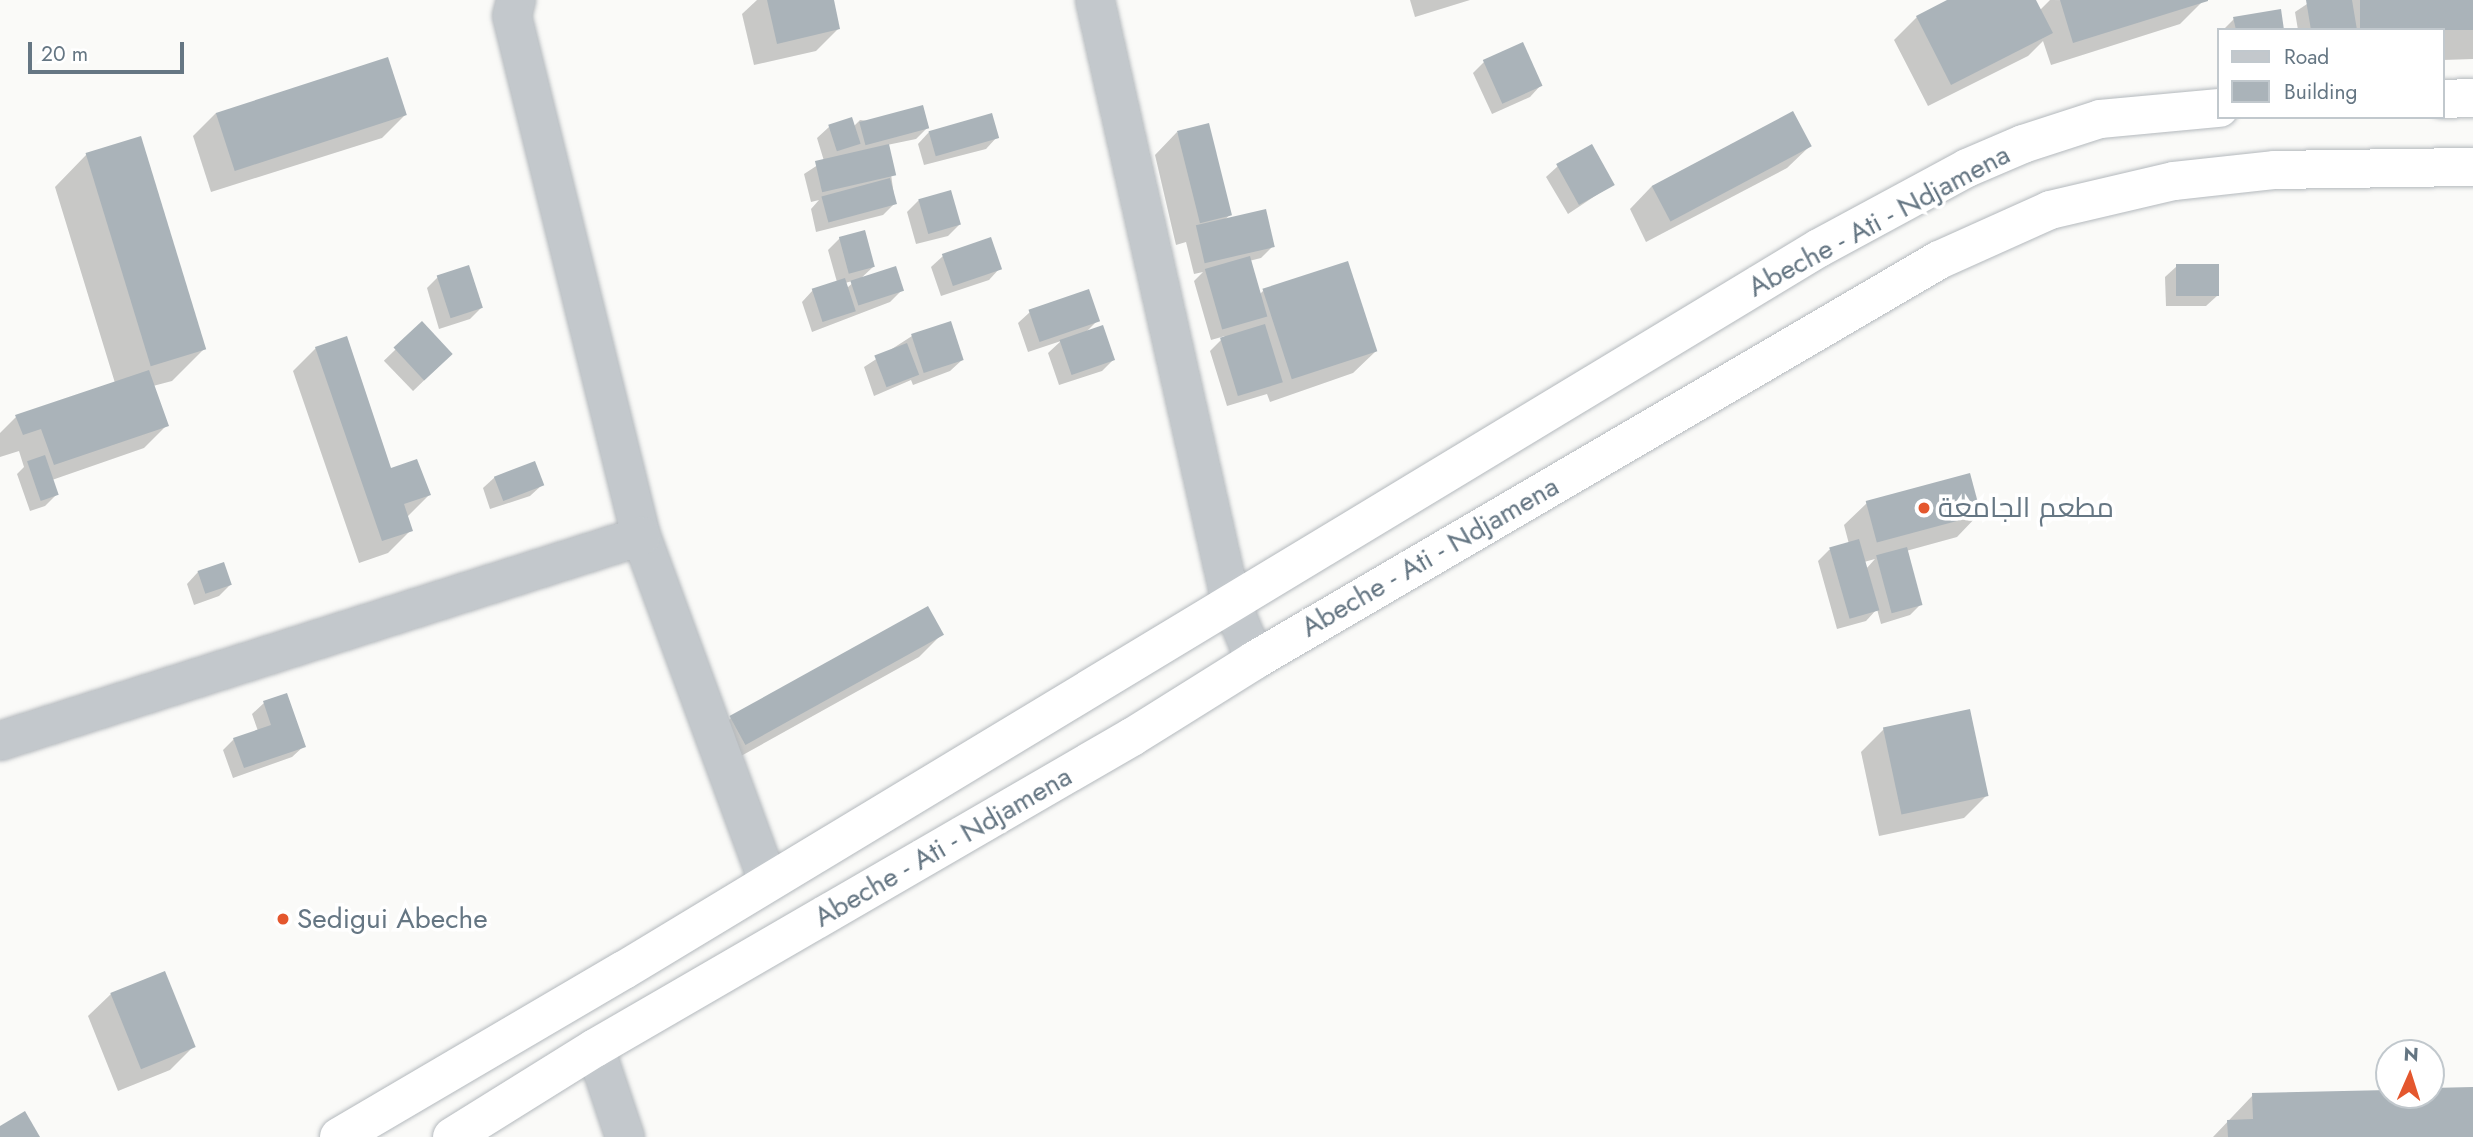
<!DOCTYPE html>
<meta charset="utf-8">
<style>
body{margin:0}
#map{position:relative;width:2473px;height:1137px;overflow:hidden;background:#fafaf8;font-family:Jost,Cairo,sans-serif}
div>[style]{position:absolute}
.shadow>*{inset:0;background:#0003;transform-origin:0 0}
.building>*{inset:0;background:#aab3b9;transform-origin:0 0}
.roads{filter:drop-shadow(0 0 2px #b4b9bd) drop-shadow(0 0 2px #b4b9bd)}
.minor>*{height:38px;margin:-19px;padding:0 19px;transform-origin:19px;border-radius:19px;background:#c3c8cc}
.highway>*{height:38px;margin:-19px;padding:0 19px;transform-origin:19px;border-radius:19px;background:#fff}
.dots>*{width:19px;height:19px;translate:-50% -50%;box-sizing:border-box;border:4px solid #fff;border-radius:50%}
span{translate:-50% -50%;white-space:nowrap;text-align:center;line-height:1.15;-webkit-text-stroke:7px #fff;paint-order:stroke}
.street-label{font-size:28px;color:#657683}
.poi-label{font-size:28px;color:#657683}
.left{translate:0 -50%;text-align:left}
.legend{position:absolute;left:2217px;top:28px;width:228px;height:91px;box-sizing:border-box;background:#fff;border:2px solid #c1c8cd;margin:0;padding:9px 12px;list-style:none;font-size:21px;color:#657683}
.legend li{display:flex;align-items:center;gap:14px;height:35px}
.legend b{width:35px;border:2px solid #c1c8cd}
.north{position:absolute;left:2375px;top:1039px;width:70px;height:70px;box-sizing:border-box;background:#fff;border:2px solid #c1c8cd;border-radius:50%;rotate:3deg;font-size:19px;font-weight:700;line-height:28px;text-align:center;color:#657683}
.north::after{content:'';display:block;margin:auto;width:24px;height:32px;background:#e4572e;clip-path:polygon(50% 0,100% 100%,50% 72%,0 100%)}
.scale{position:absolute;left:28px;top:42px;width:156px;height:32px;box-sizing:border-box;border:4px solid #657683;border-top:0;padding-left:9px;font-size:21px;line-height:24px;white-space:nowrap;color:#657683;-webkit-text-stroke:5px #fff;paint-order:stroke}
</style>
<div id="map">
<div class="shadow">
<div style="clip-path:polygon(757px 0,832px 0,838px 29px,816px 51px,754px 65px,742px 14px)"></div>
<div style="clip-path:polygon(1410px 0,1470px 0,1415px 17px)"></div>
<div style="clip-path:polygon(1951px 0,2034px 0,2039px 11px,2050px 0,2203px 1px,2180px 24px,2051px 65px,2043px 41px,2028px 56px,1928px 106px,1894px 40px,1917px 17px)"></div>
<div style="clip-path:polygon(2473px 0,2473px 59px,2443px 60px,2443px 30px,2298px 30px,2295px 12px,2313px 0)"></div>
<div style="clip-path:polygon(2234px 19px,2283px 30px,2223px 30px)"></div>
<div style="clip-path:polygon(1484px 62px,1541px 85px,1530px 97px,1492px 114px,1473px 73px)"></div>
<div style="clip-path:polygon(216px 113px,405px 115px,382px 138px,211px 192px,193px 136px)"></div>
<div style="clip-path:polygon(860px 120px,927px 128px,916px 139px,887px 145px,895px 203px,883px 215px,816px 232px,811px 209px,819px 200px,811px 202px,804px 174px,824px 161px,817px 138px,829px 127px,854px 126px)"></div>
<div style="clip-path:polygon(929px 132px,997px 137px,986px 149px,924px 165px,918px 144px)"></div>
<div style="clip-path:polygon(1177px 132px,1230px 215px,1222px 222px,1273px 246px,1261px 258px,1249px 261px,1259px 295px,1263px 291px,1376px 351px,1353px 373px,1270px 402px,1267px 394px,1227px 406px,1210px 351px,1225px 336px,1211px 340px,1194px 281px,1203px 272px,1194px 274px,1186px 242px,1176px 245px,1155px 155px)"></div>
<div style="clip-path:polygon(1810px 146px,1787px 168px,1646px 242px,1630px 209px,1652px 186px)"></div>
<div style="clip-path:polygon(87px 154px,205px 348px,172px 381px,153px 386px,167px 425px,144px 448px,52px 480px,57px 494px,45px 506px,30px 511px,17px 474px,24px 467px,19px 451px,0 457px,0 433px,16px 417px,115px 383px,55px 187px)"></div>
<div style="clip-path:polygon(1558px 166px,1613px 184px,1568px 214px,1546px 177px)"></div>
<div style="clip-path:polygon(919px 200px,959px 225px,948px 236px,916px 244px,907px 212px)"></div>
<div style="clip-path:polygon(evenodd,840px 238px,873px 267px,858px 281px,902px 290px,890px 302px,812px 332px,802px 302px,813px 290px,837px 282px,828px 250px,840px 238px,856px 280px,847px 288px,845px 283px,856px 280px)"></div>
<div style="clip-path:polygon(943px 256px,1000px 268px,989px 280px,941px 296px,931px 267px)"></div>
<div style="clip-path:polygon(2177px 266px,2218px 295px,2206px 306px,2166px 306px,2165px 277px)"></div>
<div style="clip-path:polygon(438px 277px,481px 308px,470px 319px,439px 329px,427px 288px)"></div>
<div style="clip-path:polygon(1088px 292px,1098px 320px,1085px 333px,1113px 360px,1102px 371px,1059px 385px,1048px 353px,1061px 341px,1028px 352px,1018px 323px,1030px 312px)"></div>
<div style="left:422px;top:324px;width:42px;height:53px;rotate:46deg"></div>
<div style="clip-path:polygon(912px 336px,962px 360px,950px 371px,913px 385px,911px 380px,874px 396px,864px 367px)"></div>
<div style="clip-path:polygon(316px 348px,390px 470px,429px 495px,407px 517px,411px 530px,388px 553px,359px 563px,293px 371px)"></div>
<div style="clip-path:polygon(495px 477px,542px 485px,530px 496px,490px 509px,483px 488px)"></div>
<div style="clip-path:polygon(evenodd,1867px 503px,1979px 514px,1957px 537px,1906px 551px,1921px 604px,1910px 615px,1881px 624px,1877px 609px,1866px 621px,1837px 629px,1818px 561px,1829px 550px,1849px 544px,1844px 525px,1867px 503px,1875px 559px,1866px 569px,1864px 562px,1875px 559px)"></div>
<div style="clip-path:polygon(198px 572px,230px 585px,219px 596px,194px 605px,187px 584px)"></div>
<div style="clip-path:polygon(941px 635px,919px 657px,723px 766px,709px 740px,732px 717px)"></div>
<div style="clip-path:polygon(264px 703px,304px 746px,292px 757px,233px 778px,223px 750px,234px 739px,258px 731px,252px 714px)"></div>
<div style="clip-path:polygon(1884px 729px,1987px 795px,1964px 818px,1879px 836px,1861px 752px)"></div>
<div style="clip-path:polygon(111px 994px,193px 1047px,170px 1070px,118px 1091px,88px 1016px)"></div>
<div style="clip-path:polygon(2473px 1089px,2473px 1137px,2213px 1137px,2253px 1095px,2389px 1091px,2389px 1095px,2431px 1095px,2431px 1090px)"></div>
</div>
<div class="building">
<div style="clip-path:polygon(767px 0,834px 0,840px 29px,777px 44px)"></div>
<div style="clip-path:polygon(1947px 0,2036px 0,2053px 33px,1951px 85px,1916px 16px)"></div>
<div style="clip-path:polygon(2060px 0,2208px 0,2208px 1px,2073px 43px)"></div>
<div style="clip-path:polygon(2306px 0,2352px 0,2357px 30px,2311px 30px)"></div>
<div style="left:2360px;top:0;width:113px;height:30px"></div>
<div style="clip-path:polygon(2281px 9px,2284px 30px,2236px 30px,2233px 17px)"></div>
<div style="left:1523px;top:42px;width:48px;height:44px;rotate:66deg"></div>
<div style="left:388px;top:57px;width:61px;height:181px;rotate:72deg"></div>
<div style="left:923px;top:105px;width:24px;height:66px;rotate:75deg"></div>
<div style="left:1793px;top:111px;width:40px;height:160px;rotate:62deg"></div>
<div style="left:992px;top:113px;width:26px;height:66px;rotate:74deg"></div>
<div style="left:852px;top:117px;width:28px;height:25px;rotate:72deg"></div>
<div style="left:1209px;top:123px;width:95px;height:33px;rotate:76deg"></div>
<div style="left:141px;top:136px;width:223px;height:58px;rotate:73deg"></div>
<div style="left:889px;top:144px;width:32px;height:76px;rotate:77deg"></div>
<div style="left:1592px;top:144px;width:47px;height:41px;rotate:61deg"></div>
<div style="left:890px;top:178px;width:27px;height:71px;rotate:75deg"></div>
<div style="left:951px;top:190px;width:36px;height:34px;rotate:74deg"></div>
<div style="left:1266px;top:209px;width:39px;height:72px;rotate:77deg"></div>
<div style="left:865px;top:230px;width:38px;height:27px;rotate:75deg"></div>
<div style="left:991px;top:237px;width:34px;height:52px;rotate:71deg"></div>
<div style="left:1250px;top:256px;width:63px;height:47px;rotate:74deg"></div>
<div style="left:1348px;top:261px;width:95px;height:90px;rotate:72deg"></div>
<div style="left:2176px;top:264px;width:43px;height:32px"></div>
<div style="left:469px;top:265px;width:45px;height:34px;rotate:72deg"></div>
<div style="left:896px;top:266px;width:26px;height:48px;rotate:72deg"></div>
<div style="left:845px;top:278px;width:35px;height:35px;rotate:72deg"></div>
<div style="left:1089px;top:289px;width:34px;height:64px;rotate:71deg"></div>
<div style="left:422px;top:321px;width:45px;height:39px;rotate:47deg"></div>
<div style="left:951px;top:321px;width:41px;height:42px;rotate:72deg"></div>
<div style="left:1265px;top:324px;width:61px;height:47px;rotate:73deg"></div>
<div style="left:1103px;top:325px;width:37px;height:46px;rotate:71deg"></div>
<div style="clip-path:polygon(347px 336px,391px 468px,417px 459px,431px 495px,404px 504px,413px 531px,382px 541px,315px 347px)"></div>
<div style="left:907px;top:343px;width:34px;height:35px;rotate:69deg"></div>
<div style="clip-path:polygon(149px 370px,169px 426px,54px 465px,41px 429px,23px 435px,15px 415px)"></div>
<div style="left:45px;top:455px;width:42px;height:19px;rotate:71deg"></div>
<div style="left:535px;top:461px;width:26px;height:44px;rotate:69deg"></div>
<div style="left:1970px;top:473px;width:43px;height:108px;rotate:75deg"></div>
<div style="left:1859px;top:539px;width:74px;height:31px;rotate:74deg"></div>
<div style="left:1907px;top:547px;width:60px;height:32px;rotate:75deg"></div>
<div style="left:224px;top:562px;width:24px;height:28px;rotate:71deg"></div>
<div style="left:928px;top:606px;width:33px;height:227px;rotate:61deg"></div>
<div style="clip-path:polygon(287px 693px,306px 747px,244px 768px,233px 738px,271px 725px,263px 701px)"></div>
<div style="left:1970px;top:709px;width:89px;height:89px;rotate:78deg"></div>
<div style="left:165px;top:971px;width:82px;height:59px;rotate:68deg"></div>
<div style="clip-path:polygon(2473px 1087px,2473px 1137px,2228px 1137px,2227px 1120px,2253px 1119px,2252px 1093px,2389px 1090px,2389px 1095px,2431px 1095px,2431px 1088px)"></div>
<div style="clip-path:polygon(25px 1111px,40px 1137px,0 1137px,0 1126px)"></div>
</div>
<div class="roads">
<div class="minor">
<div style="left:516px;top:0;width:16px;rotate:104deg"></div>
<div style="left:512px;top:16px;width:536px;rotate:76.07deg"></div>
<div style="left:641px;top:536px;width:369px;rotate:69.8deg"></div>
<div style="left:1095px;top:0;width:617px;rotate:77.27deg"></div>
<div style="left:1231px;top:602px;width:63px;rotate:67.5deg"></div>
<div style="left:0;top:741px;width:673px;rotate:-17.73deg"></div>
<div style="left:595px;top:1048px;width:94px;rotate:71.4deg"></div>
</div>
<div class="highway">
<div style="left:2443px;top:99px;width:30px;rotate:-2deg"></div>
<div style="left:339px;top:1137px;width:330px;rotate:-30.4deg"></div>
<div style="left:624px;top:970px;width:1396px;rotate:-31.14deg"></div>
<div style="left:1819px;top:248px;width:168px;rotate:-28.4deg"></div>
<div style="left:1967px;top:168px;width:61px;rotate:-23.2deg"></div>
<div style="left:2023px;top:144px;width:81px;rotate:-18deg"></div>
<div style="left:2100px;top:119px;width:120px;rotate:-5.3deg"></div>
<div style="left:452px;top:1137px;width:168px;rotate:-31.9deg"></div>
<div style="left:595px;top:1048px;width:621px;rotate:-30.08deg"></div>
<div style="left:1132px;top:737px;width:145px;rotate:-32deg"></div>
<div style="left:1255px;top:660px;width:792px;rotate:-30.32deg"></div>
<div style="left:1939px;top:260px;width:122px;rotate:-24.2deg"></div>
<div style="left:2050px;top:210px;width:127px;rotate:-13.2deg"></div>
<div style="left:2174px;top:181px;width:102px;rotate:-6.2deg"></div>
<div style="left:2275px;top:170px;width:198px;rotate:-0.9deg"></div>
</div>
</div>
<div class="dots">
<div style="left:1924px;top:508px;background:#e4572e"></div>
<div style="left:283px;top:919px;background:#e4572e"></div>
</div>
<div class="street-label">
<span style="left:1879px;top:221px;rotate:-28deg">Abeche - Ati - Ndjamena</span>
<span style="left:1430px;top:557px;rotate:-30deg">Abeche - Ati - Ndjamena</span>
<span style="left:943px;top:847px;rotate:-30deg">Abeche - Ati - Ndjamena</span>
</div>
<div class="poi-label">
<span class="left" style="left:1938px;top:508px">مطعم الجامعة</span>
<span class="left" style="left:297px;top:919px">Sedigui Abeche</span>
</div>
<ul class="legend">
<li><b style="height:9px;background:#c3c8cc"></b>Road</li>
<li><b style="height:19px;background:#aab3b9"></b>Building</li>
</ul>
<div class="north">N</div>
<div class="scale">20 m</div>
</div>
